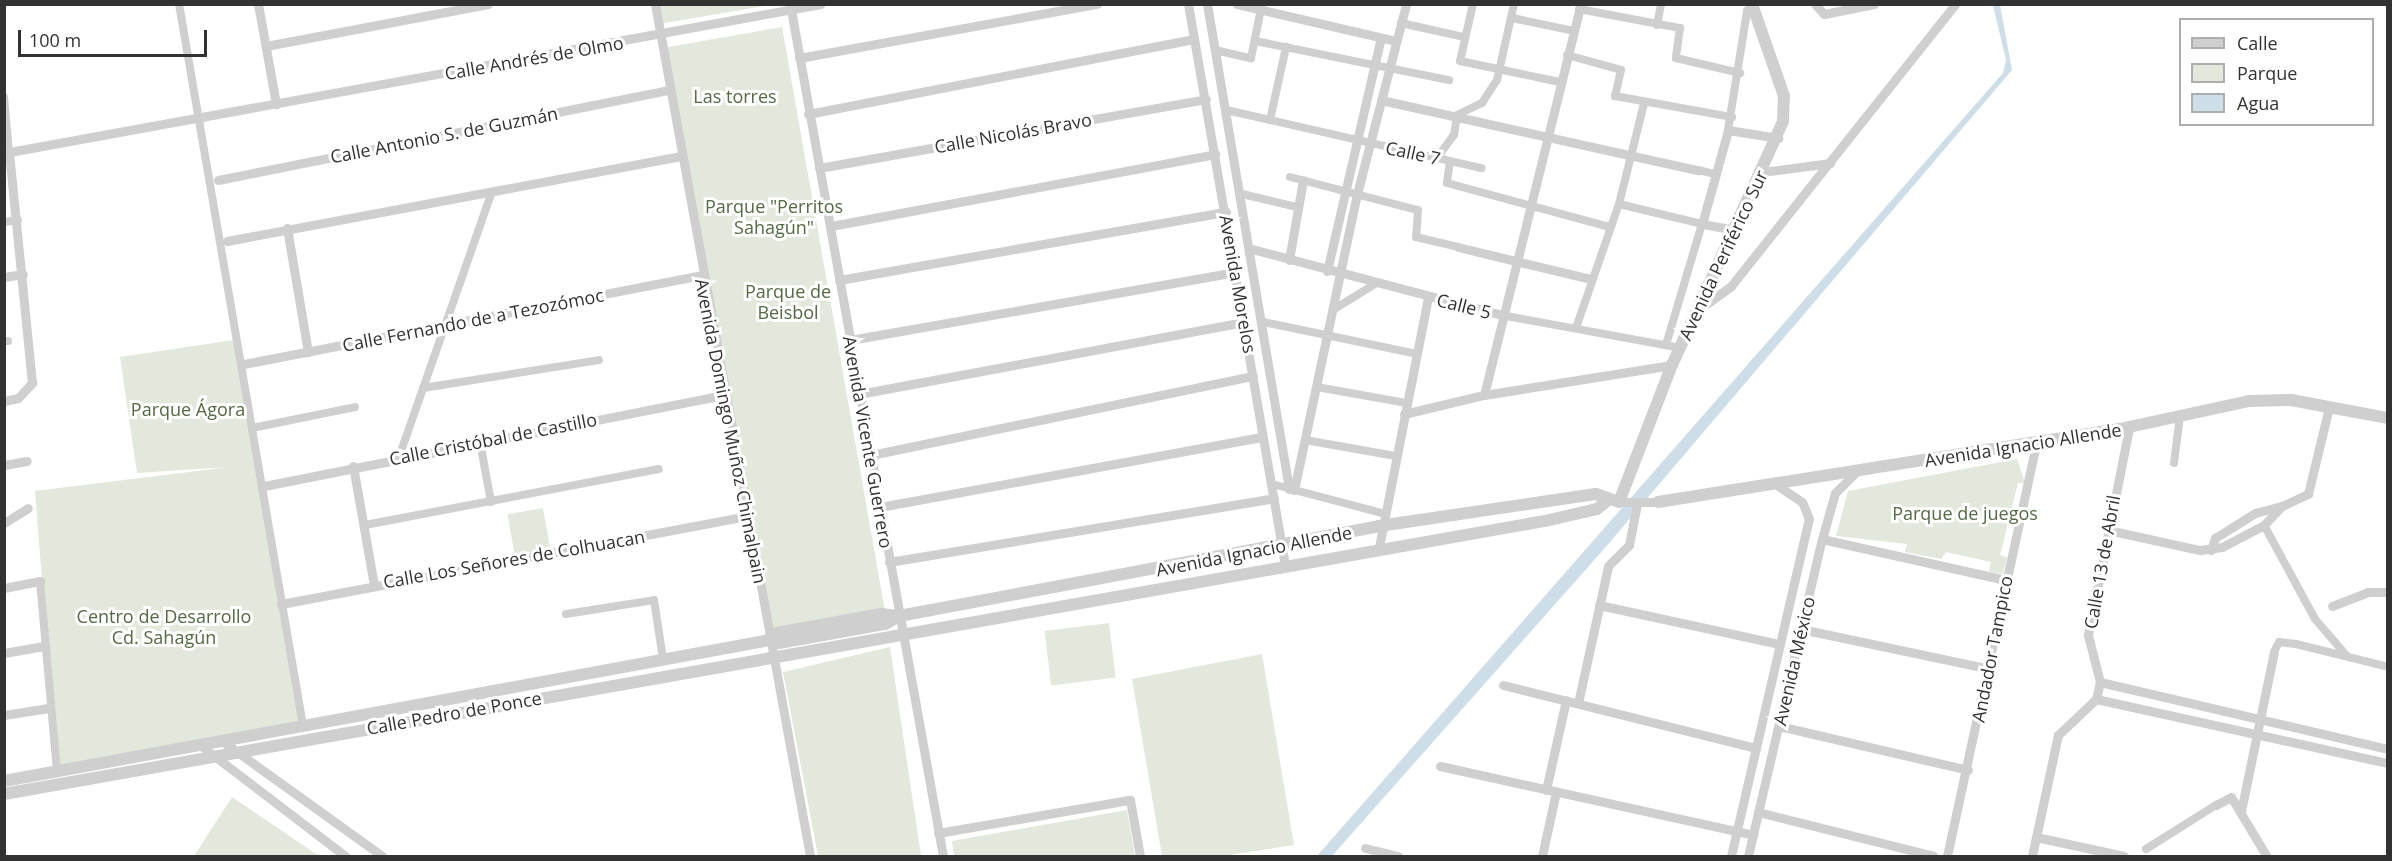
<!DOCTYPE html>
<meta charset="utf-8">
<style>
body{margin:0}
#map{position:relative;width:2392px;height:861px;overflow:hidden;background:#fff;font-family:"Open Sans",sans-serif}
div>[style]{position:absolute}
.green>*{inset:0;background:#e2e8dc;transform-origin:0 0}
.water>*{inset:0;background:#cedee8}
.pedestrian>*{height:8px;margin:-4px;padding:0 4px;transform-origin:4px;border-radius:4px;background:#cfcfcf}
.minor>*{height:9px;margin:-4.5px;padding:0 4.5px;transform-origin:4.5px;border-radius:4.5px;background:#cfcfcf}
.tertiary>*{height:12px;margin:-6px;padding:0 6px;transform-origin:6px;border-radius:6px;background:#cfcfcf}
span{translate:-50% -50%;white-space:nowrap;text-align:center;line-height:1.15;-webkit-text-stroke:6px #fff;paint-order:stroke}
.street-label{font-size:18px;color:#323232}
.park-label{font-size:18px;color:#556944}
.frame{position:absolute;inset:0;border:6px solid #323232;pointer-events:none}
.legend{position:absolute;left:2179px;top:18px;width:195px;height:108px;box-sizing:border-box;background:#fff;border:2px solid #adadad;margin:0;padding:8px 10px;list-style:none;font-size:18px;color:#323232}
.legend li{display:flex;align-items:center;gap:12px;height:30px}
.legend b{width:30px;border:2px solid #adadad}
.scale{position:absolute;left:18px;top:30px;width:189px;height:27px;box-sizing:border-box;border:3px solid #323232;border-top:0;padding-left:8px;font-size:18px;line-height:21px;white-space:nowrap;color:#323232;-webkit-text-stroke:4px #fff;paint-order:stroke}
</style>
<div id="map">
<div class="green">
<div style="clip-path:polygon(775px 4px,659px 24px,656px 5px)"></div>
<div style="left:782px;top:27px;width:593px;height:117px;rotate:80deg"></div>
<div style="clip-path:polygon(234px 340px,300px 726px,57px 771px,35px 491px,229px 467px,137px 473px,120px 357px)"></div>
<div style="clip-path:polygon(2017px 459px,2025px 483px,2018px 483px,2000px 555px,2007px 558px,2003px 574px,1989px 572px,1991px 562px,1946px 552px,1941px 559px,1905px 552px,1907px 544px,1836px 536px,1848px 491px)"></div>
<div style="left:543px;top:508px;width:45px;height:36px;rotate:80deg"></div>
<div style="left:1109px;top:623px;width:55px;height:65px;rotate:83deg"></div>
<div style="clip-path:polygon(890px 647px,921px 856px,818px 856px,783px 672px)"></div>
<div style="clip-path:polygon(1262px 654px,1294px 845px,1223px 856px,1162px 856px,1132px 679px)"></div>
<div style="clip-path:polygon(232px 797px,319px 856px,194px 856px)"></div>
<div style="clip-path:polygon(1127px 810px,1135px 856px,954px 856px,952px 841px)"></div>
</div>
<div class="water">
<div style="clip-path:polygon(1993px 5px,2000px 5px,2012px 70px,1604px 549px,1332px 856px,1317px 856px,2003px 73px,2006px 60px)"></div>
</div>
<div class="pedestrian">
<div style="left:179px;top:4px;width:733px;rotate:80.25deg"></div>
<div style="left:1473px;top:4px;width:58px;rotate:102.8deg"></div>
<div style="left:1460px;top:61px;width:102px;rotate:11.9deg"></div>
<div style="left:1579px;top:9px;width:103px;rotate:10.7deg"></div>
<div style="left:1680px;top:28px;width:30px;rotate:98deg"></div>
<div style="left:1676px;top:58px;width:66px;rotate:13.2deg"></div>
<div style="left:1512px;top:18px;width:63px;rotate:11.8deg"></div>
<div style="left:1401px;top:23px;width:65px;rotate:12.5deg"></div>
<div style="left:1657px;top:25px;width:21px;rotate:-79deg"></div>
<div style="left:1255px;top:41px;width:198px;rotate:11.4deg"></div>
<div style="left:1215px;top:50px;width:37px;rotate:13deg"></div>
<div style="left:1251px;top:58px;width:55px;rotate:-78.5deg"></div>
<div style="left:1567px;top:55px;width:56px;rotate:15.5deg"></div>
<div style="left:1621px;top:70px;width:27px;rotate:103deg"></div>
<div style="left:1615px;top:96px;width:119px;rotate:10.2deg"></div>
<div style="left:4px;top:97px;width:55px;rotate:84.8deg"></div>
<div style="left:1226px;top:110px;width:262px;rotate:12.8deg"></div>
<div style="left:1270px;top:120px;width:75px;rotate:-77.6deg"></div>
<div style="left:1728px;top:130px;width:121px;rotate:-80.9deg"></div>
<div style="left:1747px;top:11px;width:7px;rotate:-34deg"></div>
<div style="left:1437px;top:158px;width:29px;rotate:-54deg"></div>
<div style="left:1454px;top:135px;width:20px;rotate:-81deg"></div>
<div style="left:1457px;top:115px;width:28px;rotate:-26deg"></div>
<div style="left:1482px;top:103px;width:27px;rotate:-57deg"></div>
<div style="left:1497px;top:80px;width:78px;rotate:-77.4deg"></div>
<div style="left:1450px;top:161px;width:22px;rotate:98deg"></div>
<div style="left:1447px;top:183px;width:169px;rotate:15.1deg"></div>
<div style="left:1698px;top:170px;width:18px;rotate:13deg"></div>
<div style="left:1290px;top:177px;width:132px;rotate:14.5deg"></div>
<div style="left:1418px;top:210px;width:27px;rotate:94deg"></div>
<div style="left:1416px;top:237px;width:43px;rotate:13.4deg"></div>
<div style="left:1242px;top:194px;width:57px;rotate:13.3deg"></div>
<div style="left:1619px;top:204px;width:85px;rotate:13.5deg"></div>
<div style="left:1702px;top:224px;width:126px;rotate:106.6deg"></div>
<div style="left:4px;top:222px;width:14px;rotate:-8deg"></div>
<div style="left:1336px;top:308px;width:46px;rotate:-31.6deg"></div>
<div style="left:1501px;top:315px;width:182px;rotate:10.4deg"></div>
<div style="left:1263px;top:322px;width:157px;rotate:11.7deg"></div>
<div style="left:1576px;top:328px;width:131px;rotate:-70.9deg"></div>
<div style="left:1619px;top:204px;width:103px;rotate:-76deg"></div>
<div style="left:4px;top:341px;width:4px"></div>
<div style="left:1317px;top:387px;width:90px;rotate:10.2deg"></div>
<div style="left:423px;top:388px;width:178px;rotate:-9deg"></div>
<div style="left:252px;top:428px;width:105px;rotate:-11.5deg"></div>
<div style="left:1305px;top:440px;width:92px;rotate:10deg"></div>
<div style="left:480px;top:442px;width:61px;rotate:79.6deg"></div>
<div style="left:399px;top:457px;width:281px;rotate:-70.7deg"></div>
<div style="left:2174px;top:463px;width:47px;rotate:-82.7deg"></div>
<div style="left:1272px;top:484px;width:114px;rotate:14.8deg"></div>
<div style="left:365px;top:525px;width:299px;rotate:-10.8deg"></div>
<div style="left:2264px;top:525px;width:107px;rotate:61.5deg"></div>
<div style="left:2315px;top:619px;width:48px;rotate:49.3deg"></div>
<div style="left:40px;top:581px;width:191px;rotate:84.9deg"></div>
<div style="left:566px;top:614px;width:89px;rotate:-9deg"></div>
<div style="left:654px;top:600px;width:60px;rotate:81.3deg"></div>
<div style="left:2274px;top:652px;width:11px;rotate:-63deg"></div>
<div style="left:2279px;top:642px;width:17px;rotate:7deg"></div>
<div style="left:2296px;top:644px;width:95px;rotate:14deg"></div>
<div style="left:2146px;top:849px;width:83px;rotate:-32.2deg"></div>
</div>
<div class="minor">
<div style="left:258px;top:4px;width:102px;rotate:79.8deg"></div>
<div style="left:655px;top:4px;width:866px;rotate:79.69deg"></div>
<div style="left:790px;top:4px;width:866px;rotate:79.82deg"></div>
<div style="left:1188px;top:4px;width:569px;rotate:80.19deg"></div>
<div style="left:1207px;top:4px;width:492px;rotate:80.4deg"></div>
<div style="left:1237px;top:4px;width:163px;rotate:13.1deg"></div>
<div style="left:1815px;top:4px;width:13px;rotate:48deg"></div>
<div style="left:1824px;top:14px;width:51px;rotate:-11.3deg"></div>
<div style="left:266px;top:46px;width:226px;rotate:-10.7deg"></div>
<div style="left:799px;top:58px;width:303px;rotate:-10.3deg"></div>
<div style="left:1381px;top:100px;width:325px;rotate:12.5deg"></div>
<div style="left:808px;top:114px;width:393px;rotate:-11deg"></div>
<div style="left:4px;top:153px;width:830px;rotate:-10.34deg"></div>
<div style="left:819px;top:168px;width:393px;rotate:-10.1deg"></div>
<div style="left:1762px;top:172px;width:69px;rotate:-7.5deg"></div>
<div style="left:218px;top:180px;width:460px;rotate:-11.3deg"></div>
<div style="left:831px;top:226px;width:391px;rotate:-10.6deg"></div>
<div style="left:287px;top:228px;width:126px;rotate:80.4deg"></div>
<div style="left:1736px;top:230px;width:35px;rotate:-170deg"></div>
<div style="left:1702px;top:224px;width:98px;rotate:-74.5deg"></div>
<div style="left:1728px;top:130px;width:51px;rotate:9.1deg"></div>
<div style="left:227px;top:241px;width:462px;rotate:-10.6deg"></div>
<div style="left:1458px;top:247px;width:136px;rotate:13.6deg"></div>
<div style="left:1252px;top:249px;width:258px;rotate:14.8deg"></div>
<div style="left:1289px;top:260px;width:81px;rotate:-80.1deg"></div>
<div style="left:1327px;top:271px;width:239px;rotate:-77deg"></div>
<div style="left:4px;top:277px;width:19px;rotate:-9deg"></div>
<div style="left:839px;top:280px;width:393px;rotate:-10deg"></div>
<div style="left:1701px;top:308px;width:37px;rotate:-36deg"></div>
<div style="left:1731px;top:286px;width:360px;rotate:-51.5deg"></div>
<div style="left:850px;top:340px;width:393px;rotate:-10deg"></div>
<div style="left:244px;top:364px;width:466px;rotate:-11deg"></div>
<div style="left:859px;top:394px;width:393px;rotate:-10.6deg"></div>
<div style="left:1484px;top:395px;width:403px;rotate:-76.1deg"></div>
<div style="left:4px;top:401px;width:14px;rotate:-12deg"></div>
<div style="left:18px;top:398px;width:21px;rotate:-47deg"></div>
<div style="left:32px;top:383px;width:232px;rotate:-95.7deg"></div>
<div style="left:1404px;top:414px;width:82px;rotate:-13.4deg"></div>
<div style="left:1484px;top:395px;width:190px;rotate:-9.1deg"></div>
<div style="left:871px;top:455px;width:390px;rotate:-11.7deg"></div>
<div style="left:4px;top:465px;width:23px;rotate:-10deg"></div>
<div style="left:353px;top:466px;width:121px;rotate:80deg"></div>
<div style="left:264px;top:486px;width:469px;rotate:-11.2deg"></div>
<div style="left:1294px;top:490px;width:303px;rotate:-78deg"></div>
<div style="left:1357px;top:194px;width:196px;rotate:-75.5deg"></div>
<div style="left:1619px;top:502px;width:39px"></div>
<div style="left:880px;top:507px;width:389px;rotate:-10.4deg"></div>
<div style="left:4px;top:523px;width:28px;rotate:-32deg"></div>
<div style="left:2108px;top:530px;width:94px;rotate:12.3deg"></div>
<div style="left:2200px;top:550px;width:22px;rotate:-8deg"></div>
<div style="left:2222px;top:547px;width:47px;rotate:-27.6deg"></div>
<div style="left:2264px;top:525px;width:26px;rotate:-47deg"></div>
<div style="left:2282px;top:506px;width:29px;rotate:-25deg"></div>
<div style="left:2308px;top:494px;width:89px;rotate:-76.4deg"></div>
<div style="left:1822px;top:539px;width:188px;rotate:12.6deg"></div>
<div style="left:1379px;top:547px;width:254px;rotate:-78.9deg"></div>
<div style="left:2211px;top:550px;width:13px;rotate:-72deg"></div>
<div style="left:2215px;top:538px;width:47px;rotate:-32deg"></div>
<div style="left:2255px;top:513px;width:28px;rotate:-15deg"></div>
<div style="left:889px;top:562px;width:390px;rotate:-9.4deg"></div>
<div style="left:4px;top:588px;width:37px;rotate:-11deg"></div>
<div style="left:281px;top:604px;width:475px;rotate:-10.7deg"></div>
<div style="left:1599px;top:605px;width:185px;rotate:12.2deg"></div>
<div style="left:2332px;top:606px;width:39px;rotate:-21deg"></div>
<div style="left:2368px;top:592px;width:20px"></div>
<div style="left:1801px;top:629px;width:193px;rotate:11.9deg"></div>
<div style="left:4px;top:653px;width:39px;rotate:-10deg"></div>
<div style="left:2100px;top:682px;width:296px;rotate:13.1deg"></div>
<div style="left:1503px;top:685px;width:261px;rotate:14deg"></div>
<div style="left:2096px;top:699px;width:299px;rotate:12.4deg"></div>
<div style="left:1578px;top:703px;width:140px;rotate:-77.6deg"></div>
<div style="left:1608px;top:566px;width:30px;rotate:-45deg"></div>
<div style="left:1629px;top:545px;width:42px;rotate:-79deg"></div>
<div style="left:4px;top:715px;width:45px;rotate:-9deg"></div>
<div style="left:1779px;top:726px;width:194px;rotate:13.1deg"></div>
<div style="left:222px;top:741px;width:197px;rotate:35.7deg"></div>
<div style="left:200px;top:745px;width:183px;rotate:37.4deg"></div>
<div style="left:1440px;top:766px;width:321px;rotate:12.4deg"></div>
<div style="left:1546px;top:790px;width:92px;rotate:-77.5deg"></div>
<div style="left:2216px;top:805px;width:17px;rotate:-28deg"></div>
<div style="left:2231px;top:797px;width:68px;rotate:58.9deg"></div>
<div style="left:2241px;top:811px;width:162px;rotate:-78.3deg"></div>
<div style="left:1758px;top:812px;width:181px;rotate:14deg"></div>
<div style="left:938px;top:833px;width:195px;rotate:-9.8deg"></div>
<div style="left:1130px;top:800px;width:57px;rotate:79.9deg"></div>
<div style="left:2036px;top:837px;width:90px;rotate:12.2deg"></div>
<div style="left:1365px;top:848px;width:34px;rotate:14deg"></div>
<div style="left:1542px;top:856px;width:66px;rotate:-77.7deg"></div>
<div style="left:1731px;top:856px;width:346px;rotate:-77deg"></div>
<div style="left:1809px;top:519px;width:18px;rotate:-112deg"></div>
<div style="left:1802px;top:502px;width:32px;rotate:-146deg"></div>
<div style="left:1748px;top:856px;width:326px;rotate:-76.9deg"></div>
<div style="left:1822px;top:539px;width:48px;rotate:-74.2deg"></div>
<div style="left:1835px;top:493px;width:27px;rotate:-45deg"></div>
<div style="left:1947px;top:856px;width:425px;rotate:-77.8deg"></div>
<div style="left:2032px;top:856px;width:124px;rotate:-77.9deg"></div>
<div style="left:2058px;top:735px;width:52px;rotate:-43.5deg"></div>
<div style="left:2096px;top:699px;width:17px;rotate:-77deg"></div>
<div style="left:2100px;top:682px;width:49px;rotate:-104.3deg"></div>
<div style="left:2088px;top:635px;width:212px;rotate:-78.8deg"></div>
</div>
<div class="tertiary">
<div style="left:1658px;top:502px;width:477px;rotate:-9deg"></div>
<div style="left:2129px;top:427px;width:123px;rotate:-12.2deg"></div>
<div style="left:2249px;top:401px;width:42px;rotate:-1.4deg"></div>
<div style="left:2291px;top:400px;width:99px;rotate:10.5deg"></div>
<div style="left:770px;top:640px;width:10px;rotate:-45deg"></div>
<div style="left:777px;top:633px;width:106px;rotate:-10.4deg"></div>
<div style="left:881px;top:614px;width:18px;rotate:6deg"></div>
<div style="left:899px;top:616px;width:488px;rotate:-10.6deg"></div>
<div style="left:1379px;top:526px;width:219px;rotate:-8.4deg"></div>
<div style="left:1596px;top:494px;width:24px;rotate:19deg"></div>
<div style="left:1619px;top:502px;width:147px;rotate:-68.9deg"></div>
<div style="left:1672px;top:365px;width:268px;rotate:-65.5deg"></div>
<div style="left:1783px;top:121px;width:25px;rotate:-88deg"></div>
<div style="left:1784px;top:96px;width:97px;rotate:-109.2deg"></div>
<div style="left:4px;top:781px;width:779px;rotate:-10.43deg"></div>
<div style="left:770px;top:640px;width:9px;rotate:18deg"></div>
<div style="left:779px;top:643px;width:108px;rotate:-10.2deg"></div>
<div style="left:885px;top:624px;width:16px;rotate:-30deg"></div>
<div style="left:4px;top:794px;width:1565px;rotate:-10.05deg"></div>
<div style="left:1545px;top:521px;width:53px;rotate:-13deg"></div>
<div style="left:1597px;top:509px;width:14px;rotate:-39deg"></div>
</div>
<div class="street-label">
<span style="left:534px;top:58px;rotate:-10deg">Calle Andrés de Olmo</span>
<span style="left:1013px;top:133px;rotate:-10deg">Calle Nicolás Bravo</span>
<span style="left:444px;top:135px;rotate:-11deg">Calle Antonio S. de Guzmán</span>
<span style="left:1413px;top:153px;rotate:12deg">Calle 7</span>
<span style="left:1723px;top:255px;rotate:-65deg">Avenida Periférico Sur</span>
<span style="left:1238px;top:284px;rotate:80deg">Avenida Morelos</span>
<span style="left:1464px;top:306px;rotate:14deg">Calle 5</span>
<span style="left:473px;top:320px;rotate:-11deg">Calle Fernando de a Tezozómoc</span>
<span style="left:731px;top:431px;rotate:79deg">Avenida Domingo Muñoz Chimalpain</span>
<span style="left:493px;top:439px;rotate:-11deg">Calle Cristóbal de Castillo</span>
<span style="left:868px;top:442px;rotate:80deg">Avenida Vicente Guerrero</span>
<span style="left:2023px;top:445px;rotate:-9deg">Avenida Ignacio Allende</span>
<span style="left:1254px;top:551px;rotate:-11deg">Avenida Ignacio Allende</span>
<span style="left:514px;top:559px;rotate:-10deg">Calle Los Señores de Colhuacan</span>
<span style="left:2102px;top:562px;rotate:-80deg">Calle 13 de Abril</span>
<span style="left:1992px;top:649px;rotate:-79deg">Andador Tampico</span>
<span style="left:1794px;top:661px;rotate:-77deg">Avenida México</span>
<span style="left:454px;top:713px;rotate:-10deg">Calle Pedro de Ponce</span>
</div>
<div class="park-label">
<span style="left:735px;top:96px">Las torres</span>
<span style="left:774px;top:217px">Parque "Perritos<br>Sahagún"</span>
<span style="left:788px;top:302px">Parque de<br>Beisbol</span>
<span style="left:188px;top:409px">Parque Ágora</span>
<span style="left:1965px;top:513px">Parque de juegos</span>
<span style="left:164px;top:627px">Centro de Desarrollo<br>Cd. Sahagún</span>
</div>
<div class="frame"></div>
<ul class="legend">
<li><b style="height:8px;background:#cfcfcf"></b>Calle</li>
<li><b style="height:16px;background:#e2e8dc"></b>Parque</li>
<li><b style="height:16px;background:#cedee8"></b>Agua</li>
</ul>
<div class="scale">100 m</div>
</div>
